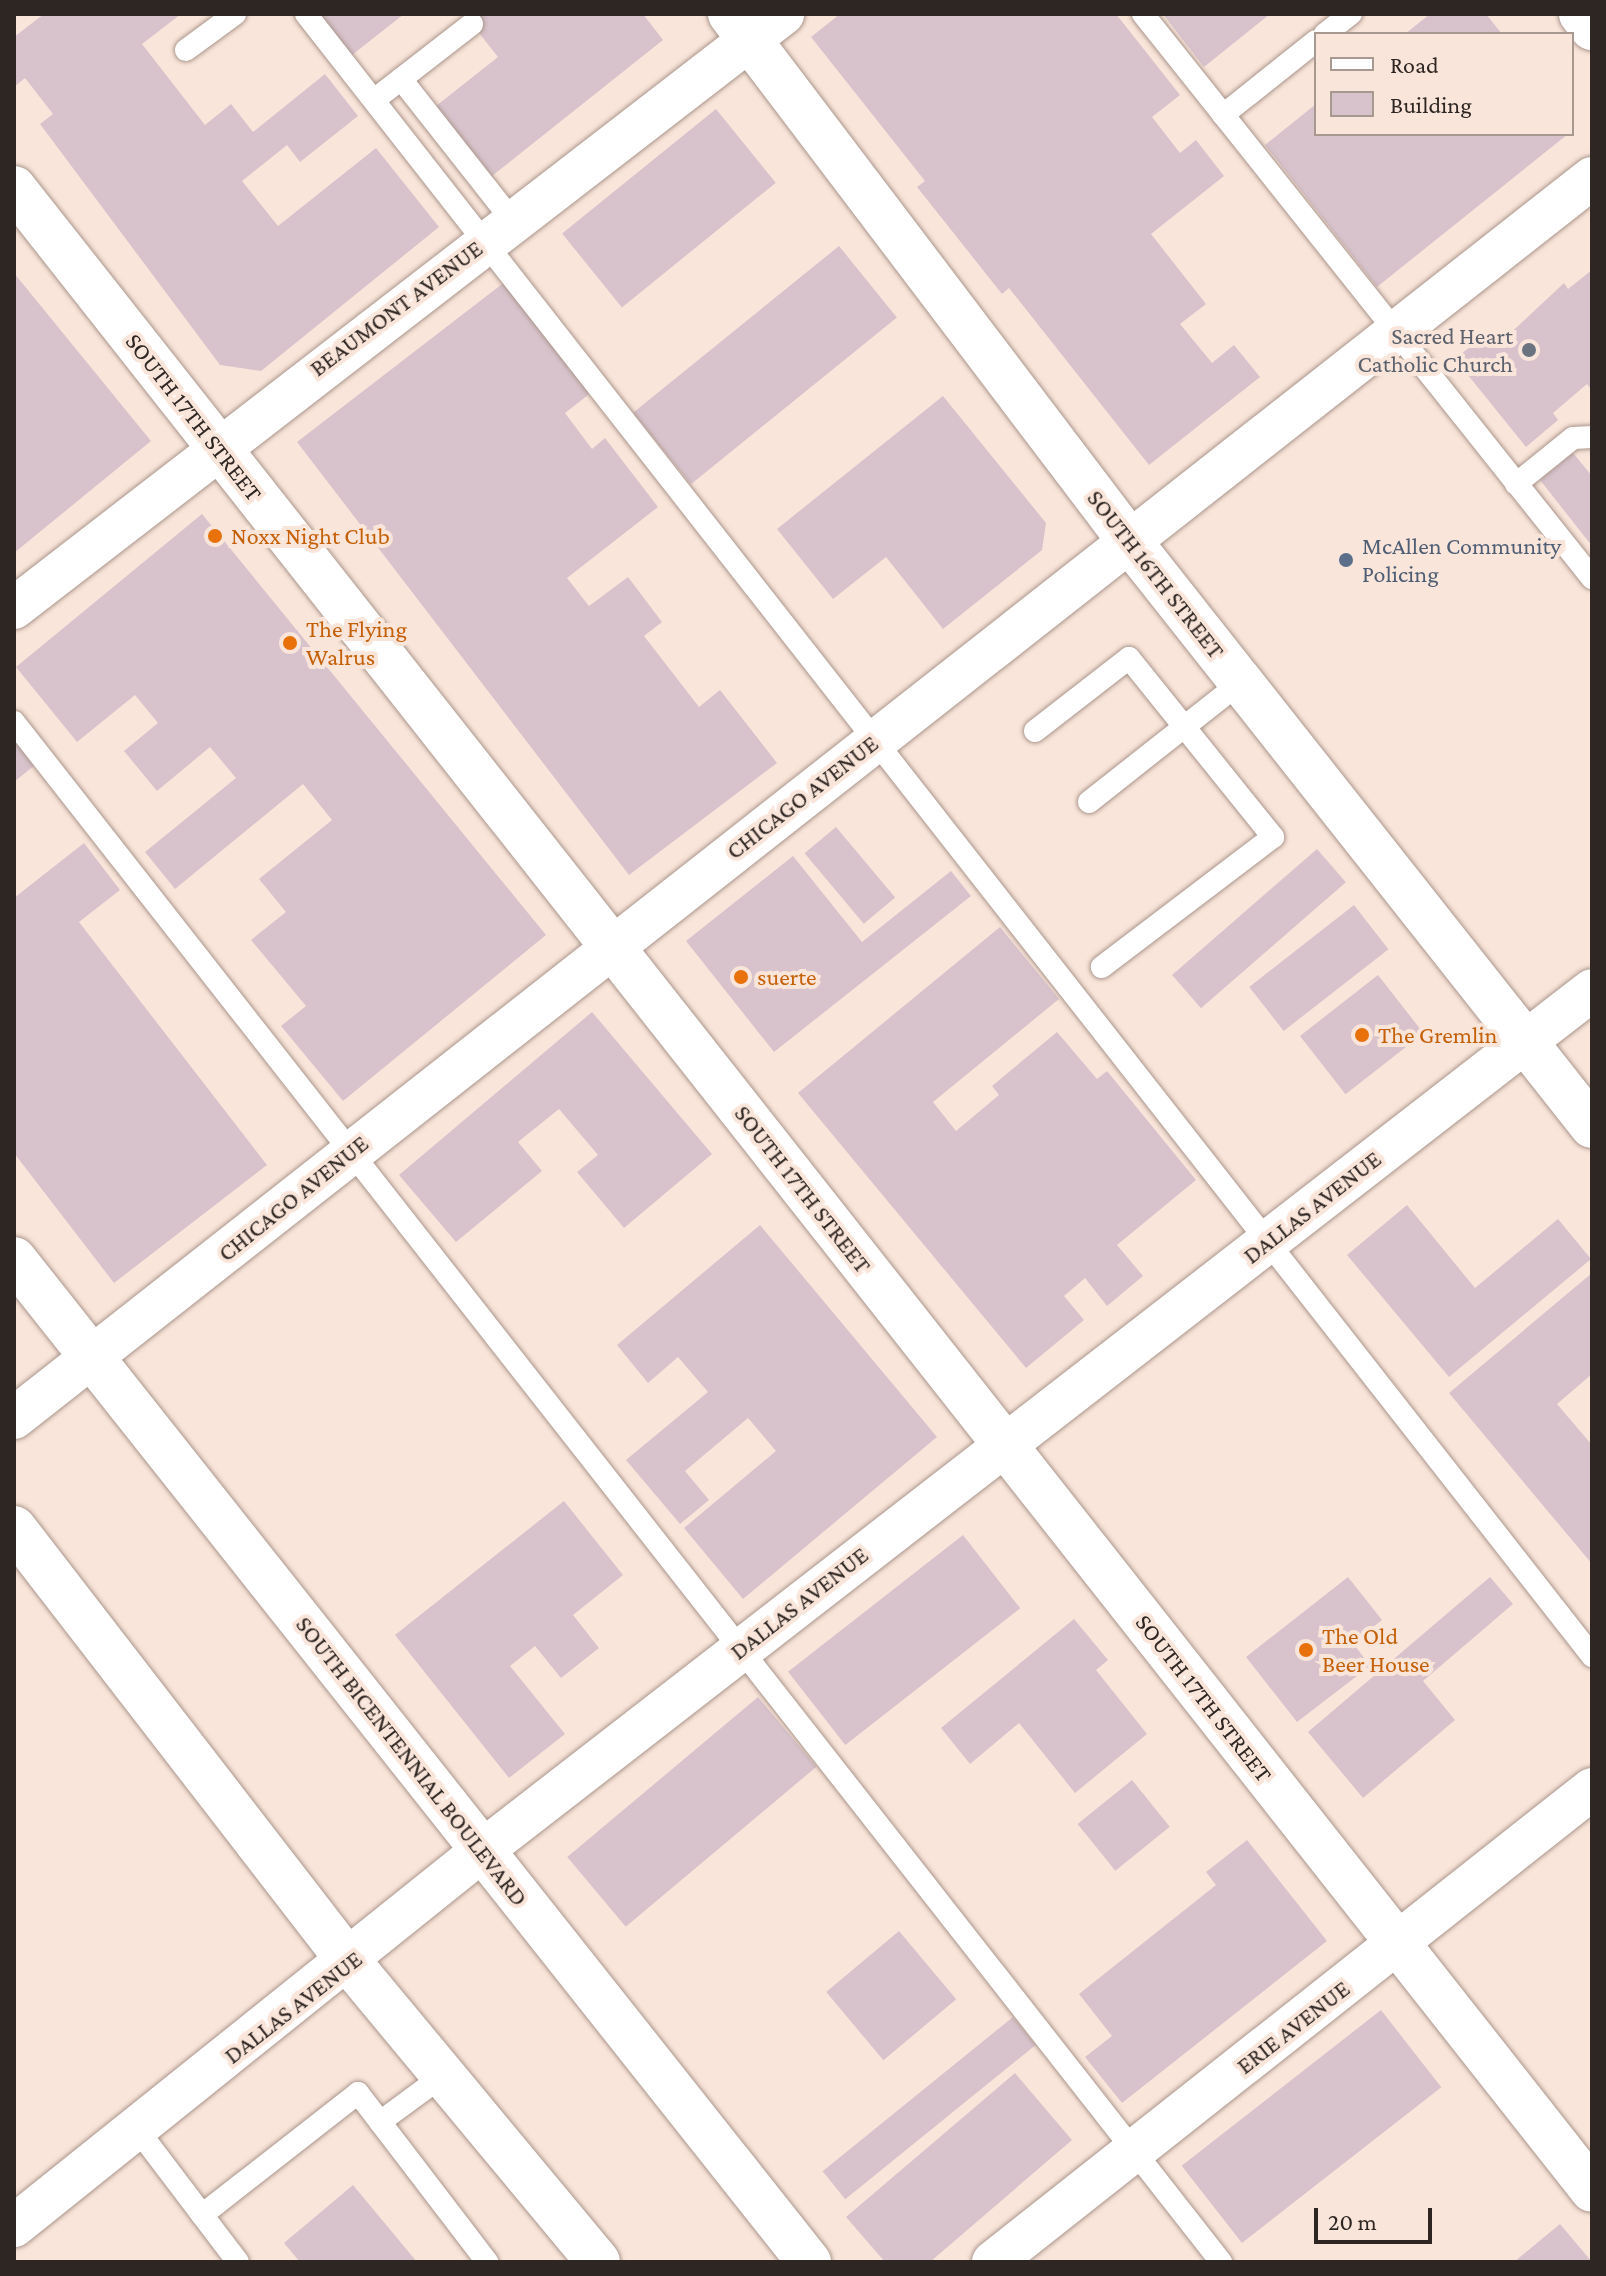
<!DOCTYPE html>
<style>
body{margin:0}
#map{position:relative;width:1606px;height:2276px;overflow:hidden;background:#fae5da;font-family:"Crimson Pro",serif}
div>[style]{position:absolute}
.building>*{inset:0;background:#d8c3cd;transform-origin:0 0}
.roads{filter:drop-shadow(0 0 2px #aa968c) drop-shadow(0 0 2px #aa968c)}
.lane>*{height:22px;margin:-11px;padding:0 11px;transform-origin:11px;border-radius:11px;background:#fff}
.street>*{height:42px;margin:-21px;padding:0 21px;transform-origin:21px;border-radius:21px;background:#fff}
.secondary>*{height:44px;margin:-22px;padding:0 22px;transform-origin:22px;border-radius:22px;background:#fff}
.dots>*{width:22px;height:22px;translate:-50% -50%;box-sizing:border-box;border:4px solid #fae5da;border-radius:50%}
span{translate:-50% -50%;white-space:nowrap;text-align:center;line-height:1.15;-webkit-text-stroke:8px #fae5da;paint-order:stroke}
.street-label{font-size:24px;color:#2e2622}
.worship-label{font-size:24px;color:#5b616d}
.right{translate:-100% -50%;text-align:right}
.food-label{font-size:24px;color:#c56008}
.left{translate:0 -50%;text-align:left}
.service-label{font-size:24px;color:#4e5e75}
.frame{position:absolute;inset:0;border:16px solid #2e2622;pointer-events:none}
.legend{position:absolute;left:1314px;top:32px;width:260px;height:104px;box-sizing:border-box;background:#fae5da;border:2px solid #a89990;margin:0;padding:10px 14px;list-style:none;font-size:24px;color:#2e2622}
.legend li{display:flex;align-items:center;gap:16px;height:40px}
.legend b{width:40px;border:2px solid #a89990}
.scale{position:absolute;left:1314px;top:2208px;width:118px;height:36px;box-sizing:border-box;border:4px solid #2e2622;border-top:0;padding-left:10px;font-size:24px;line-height:28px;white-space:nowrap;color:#2e2622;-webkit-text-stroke:6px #fae5da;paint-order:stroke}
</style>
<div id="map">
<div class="building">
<div style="clip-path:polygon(44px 14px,181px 14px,142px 44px,205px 125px,231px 104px,253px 132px,325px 74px,358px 116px,300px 162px,287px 145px,242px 181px,278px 226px,376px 148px,439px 227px,261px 371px,220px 365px,40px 124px,53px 114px,25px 78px,14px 87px,14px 37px)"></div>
<div style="clip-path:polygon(320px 14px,404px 14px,352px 55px)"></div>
<div style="clip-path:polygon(464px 14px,643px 14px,663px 40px,492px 176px,436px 106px,498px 57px)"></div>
<div style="clip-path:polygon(840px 14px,1116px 14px,1180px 95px,1152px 117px,1180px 153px,1196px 140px,1224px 176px,1151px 234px,1206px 304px,1180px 324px,1212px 363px,1234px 345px,1260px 377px,1149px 465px,1009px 288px,1002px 294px,917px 187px,925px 181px,811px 37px)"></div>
<div style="clip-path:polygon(1163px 14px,1270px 14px,1204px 67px)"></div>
<div style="clip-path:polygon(1430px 14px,1486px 14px,1502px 34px,1405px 34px)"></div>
<div style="clip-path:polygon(1316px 104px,1316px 134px,1568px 134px,1377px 287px,1265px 145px)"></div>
<div style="left:716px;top:109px;width:95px;height:198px;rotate:51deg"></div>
<div style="left:839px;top:246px;width:92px;height:265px;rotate:51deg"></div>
<div style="clip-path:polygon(1592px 270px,1592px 390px,1587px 384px,1553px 413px,1558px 420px,1526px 447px,1455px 359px,1491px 330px,1501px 342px,1564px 283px,1568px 289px)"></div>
<div style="clip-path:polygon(14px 273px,151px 441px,14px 553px)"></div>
<div style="clip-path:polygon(506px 281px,592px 392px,565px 413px,592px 449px,605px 438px,658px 507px,567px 578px,589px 606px,628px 577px,662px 622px,644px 636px,699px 707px,720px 690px,777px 763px,629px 875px,297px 442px)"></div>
<div style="clip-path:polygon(943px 396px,1046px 523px,1042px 550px,943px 629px,886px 557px,833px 599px,777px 529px)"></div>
<div style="clip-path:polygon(1573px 453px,1592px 476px,1592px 546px,1540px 480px)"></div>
<div style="clip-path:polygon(202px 514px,546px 935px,343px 1101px,281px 1026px,306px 1006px,251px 940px,286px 912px,259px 879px,332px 820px,303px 784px,175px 889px,145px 852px,236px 778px,210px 747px,157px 791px,124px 751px,158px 723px,135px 695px,77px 742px,16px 667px)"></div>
<div style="clip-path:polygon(14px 739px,35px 765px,14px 782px)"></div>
<div style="left:836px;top:827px;width:92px;height:41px;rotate:50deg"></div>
<div style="clip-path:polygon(84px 843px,120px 890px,79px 922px,267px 1165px,114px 1283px,14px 1153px,14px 898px)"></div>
<div style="left:1317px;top:849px;width:44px;height:192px;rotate:49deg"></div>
<div style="clip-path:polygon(793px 856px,862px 942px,951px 871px,971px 896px,774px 1052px,686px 941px)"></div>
<div style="left:1354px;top:905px;width:56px;height:133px;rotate:52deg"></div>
<div style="clip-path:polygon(1000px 927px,1059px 999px,933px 1102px,956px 1131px,999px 1095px,992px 1086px,1057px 1032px,1097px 1079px,1107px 1071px,1196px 1180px,1117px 1245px,1143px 1276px,1107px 1306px,1085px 1278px,1064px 1296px,1084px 1320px,1026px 1368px,798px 1093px)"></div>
<div style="left:1378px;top:975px;width:74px;height:99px;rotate:52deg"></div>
<div style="clip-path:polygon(592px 1012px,712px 1154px,624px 1228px,577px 1172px,598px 1155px,559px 1109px,518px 1142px,542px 1171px,456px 1242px,399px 1175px)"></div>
<div style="clip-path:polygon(1407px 1205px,1475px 1288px,1558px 1219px,1591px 1259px,1449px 1377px,1347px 1255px)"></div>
<div style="clip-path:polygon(760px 1225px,937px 1437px,743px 1599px,684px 1528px,776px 1451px,748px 1418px,685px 1471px,709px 1500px,680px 1524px,626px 1460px,708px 1392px,678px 1357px,648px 1383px,617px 1345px)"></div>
<div style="clip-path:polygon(1592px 1273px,1592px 1374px,1557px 1404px,1592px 1445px,1592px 1564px,1449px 1393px)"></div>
<div style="clip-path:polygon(564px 1501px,623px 1575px,573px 1615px,599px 1648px,561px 1678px,535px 1646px,510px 1666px,565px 1734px,509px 1778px,395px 1635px)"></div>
<div style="left:963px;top:1535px;width:93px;height:222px;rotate:52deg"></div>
<div style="clip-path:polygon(1348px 1577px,1382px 1620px,1353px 1643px,1370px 1666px,1297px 1722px,1246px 1657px)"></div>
<div style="clip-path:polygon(1490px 1577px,1513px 1604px,1423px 1681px,1455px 1720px,1363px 1798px,1308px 1732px)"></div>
<div style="clip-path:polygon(1074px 1619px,1108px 1660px,1096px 1670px,1147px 1734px,1075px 1793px,1019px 1723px,970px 1764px,941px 1728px)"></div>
<div style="left:758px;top:1697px;width:91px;height:249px;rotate:50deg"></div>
<div style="left:1132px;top:1780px;width:60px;height:70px;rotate:51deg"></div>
<div style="clip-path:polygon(1247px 1840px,1327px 1941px,1122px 2103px,1085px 2057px,1112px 2036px,1079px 1994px,1216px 1885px,1206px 1872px)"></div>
<div style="left:899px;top:1931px;width:89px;height:95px;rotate:50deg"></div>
<div style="left:1381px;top:2010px;width:98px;height:253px;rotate:52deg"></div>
<div style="left:1013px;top:2017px;width:36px;height:245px;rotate:51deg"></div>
<div style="clip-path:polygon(1015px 2073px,1072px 2140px,930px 2262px,885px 2262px,846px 2217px)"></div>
<div style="clip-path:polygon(353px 2185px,417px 2262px,300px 2262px,284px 2243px)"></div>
<div style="clip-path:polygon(1560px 2224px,1592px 2262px,1514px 2262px)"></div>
</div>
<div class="roads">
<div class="lane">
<div style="left:306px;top:14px;width:2086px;rotate:51.93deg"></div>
<div style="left:1143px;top:14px;width:721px;rotate:51.48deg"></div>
<div style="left:1325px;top:34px;width:33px;rotate:-38deg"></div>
<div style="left:186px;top:50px;width:61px;rotate:-36.3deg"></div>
<div style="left:401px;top:79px;width:179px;rotate:51.8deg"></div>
<div style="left:374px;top:100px;width:124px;rotate:-37.8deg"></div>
<div style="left:1223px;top:115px;width:119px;rotate:-38.5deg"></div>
<div style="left:1516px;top:484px;width:73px;rotate:-38.9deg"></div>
<div style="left:1573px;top:438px;width:19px;rotate:-3deg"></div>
<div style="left:14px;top:722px;width:1957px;rotate:51.91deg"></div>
<div style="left:1035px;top:731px;width:119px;rotate:-37.8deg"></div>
<div style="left:1129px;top:658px;width:230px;rotate:51.2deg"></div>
<div style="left:1273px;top:837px;width:215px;rotate:142.8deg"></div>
<div style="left:1089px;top:802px;width:194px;rotate:-38.3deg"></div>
<div style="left:380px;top:2122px;width:79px;rotate:-36.3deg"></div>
<div style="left:137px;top:2129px;width:167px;rotate:52.8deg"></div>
<div style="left:202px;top:2215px;width:198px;rotate:-38deg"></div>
<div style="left:358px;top:2093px;width:213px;rotate:52.6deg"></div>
</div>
<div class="street">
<div style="left:14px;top:608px;width:972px;rotate:-37.68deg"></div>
<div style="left:14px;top:1418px;width:2007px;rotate:-38.16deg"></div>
<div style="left:14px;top:2226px;width:601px;rotate:-38.72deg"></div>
<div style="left:483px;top:1850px;width:1403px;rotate:-37.79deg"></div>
<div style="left:993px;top:2262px;width:763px;rotate:-38.3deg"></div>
</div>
<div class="secondary">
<div style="left:730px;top:14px;width:664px;rotate:52.84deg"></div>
<div style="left:1131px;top:543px;width:743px;rotate:51.67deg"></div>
<div style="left:1581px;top:14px;width:18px;rotate:52deg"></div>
<div style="left:14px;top:188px;width:2549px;rotate:51.75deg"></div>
<div style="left:14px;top:1259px;width:1280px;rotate:51.6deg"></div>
<div style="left:14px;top:1528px;width:550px;rotate:52.32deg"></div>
<div style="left:350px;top:1963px;width:388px;rotate:50.3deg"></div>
</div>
</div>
<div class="dots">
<div style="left:1529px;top:350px;background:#6b7280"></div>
<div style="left:215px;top:536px;background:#e8710a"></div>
<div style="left:1346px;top:560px;background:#5c6f8a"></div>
<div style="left:290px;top:643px;background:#e8710a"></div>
<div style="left:741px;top:977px;background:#e8710a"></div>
<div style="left:1362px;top:1035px;background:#e8710a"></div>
<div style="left:1306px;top:1650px;background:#e8710a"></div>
</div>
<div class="street-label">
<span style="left:396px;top:308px;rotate:-37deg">BEAUMONT AVENUE</span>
<span style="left:194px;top:417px;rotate:52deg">SOUTH 17TH STREET</span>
<span style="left:1156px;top:574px;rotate:52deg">SOUTH 16TH STREET</span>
<span style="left:802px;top:797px;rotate:-38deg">CHICAGO AVENUE</span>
<span style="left:803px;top:1189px;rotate:52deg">SOUTH 17TH STREET</span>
<span style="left:293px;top:1198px;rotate:-39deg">CHICAGO AVENUE</span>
<span style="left:1312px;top:1207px;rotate:-38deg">DALLAS AVENUE</span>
<span style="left:799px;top:1603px;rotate:-38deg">DALLAS AVENUE</span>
<span style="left:1204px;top:1698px;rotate:52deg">SOUTH 17TH STREET</span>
<span style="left:412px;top:1761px;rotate:52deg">SOUTH BICENTENNIAL BOULEVARD</span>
<span style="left:293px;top:2007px;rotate:-38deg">DALLAS AVENUE</span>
<span style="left:1293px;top:2027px;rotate:-38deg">ERIE AVENUE</span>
</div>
<div class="worship-label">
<span class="right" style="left:1513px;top:350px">Sacred Heart<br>Catholic Church</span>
</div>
<div class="food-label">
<span class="left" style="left:231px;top:536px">Noxx Night Club</span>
<span class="left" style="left:306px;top:643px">The Flying<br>Walrus</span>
<span class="left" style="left:757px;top:977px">suerte</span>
<span class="left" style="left:1378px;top:1035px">The Gremlin</span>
<span class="left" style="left:1322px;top:1650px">The Old<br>Beer House</span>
</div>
<div class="service-label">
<span class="left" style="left:1362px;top:560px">McAllen Community<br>Policing</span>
</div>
<div class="frame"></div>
<ul class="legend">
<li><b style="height:10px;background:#fff"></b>Road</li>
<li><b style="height:22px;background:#d8c3cd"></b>Building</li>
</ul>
<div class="scale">20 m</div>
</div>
